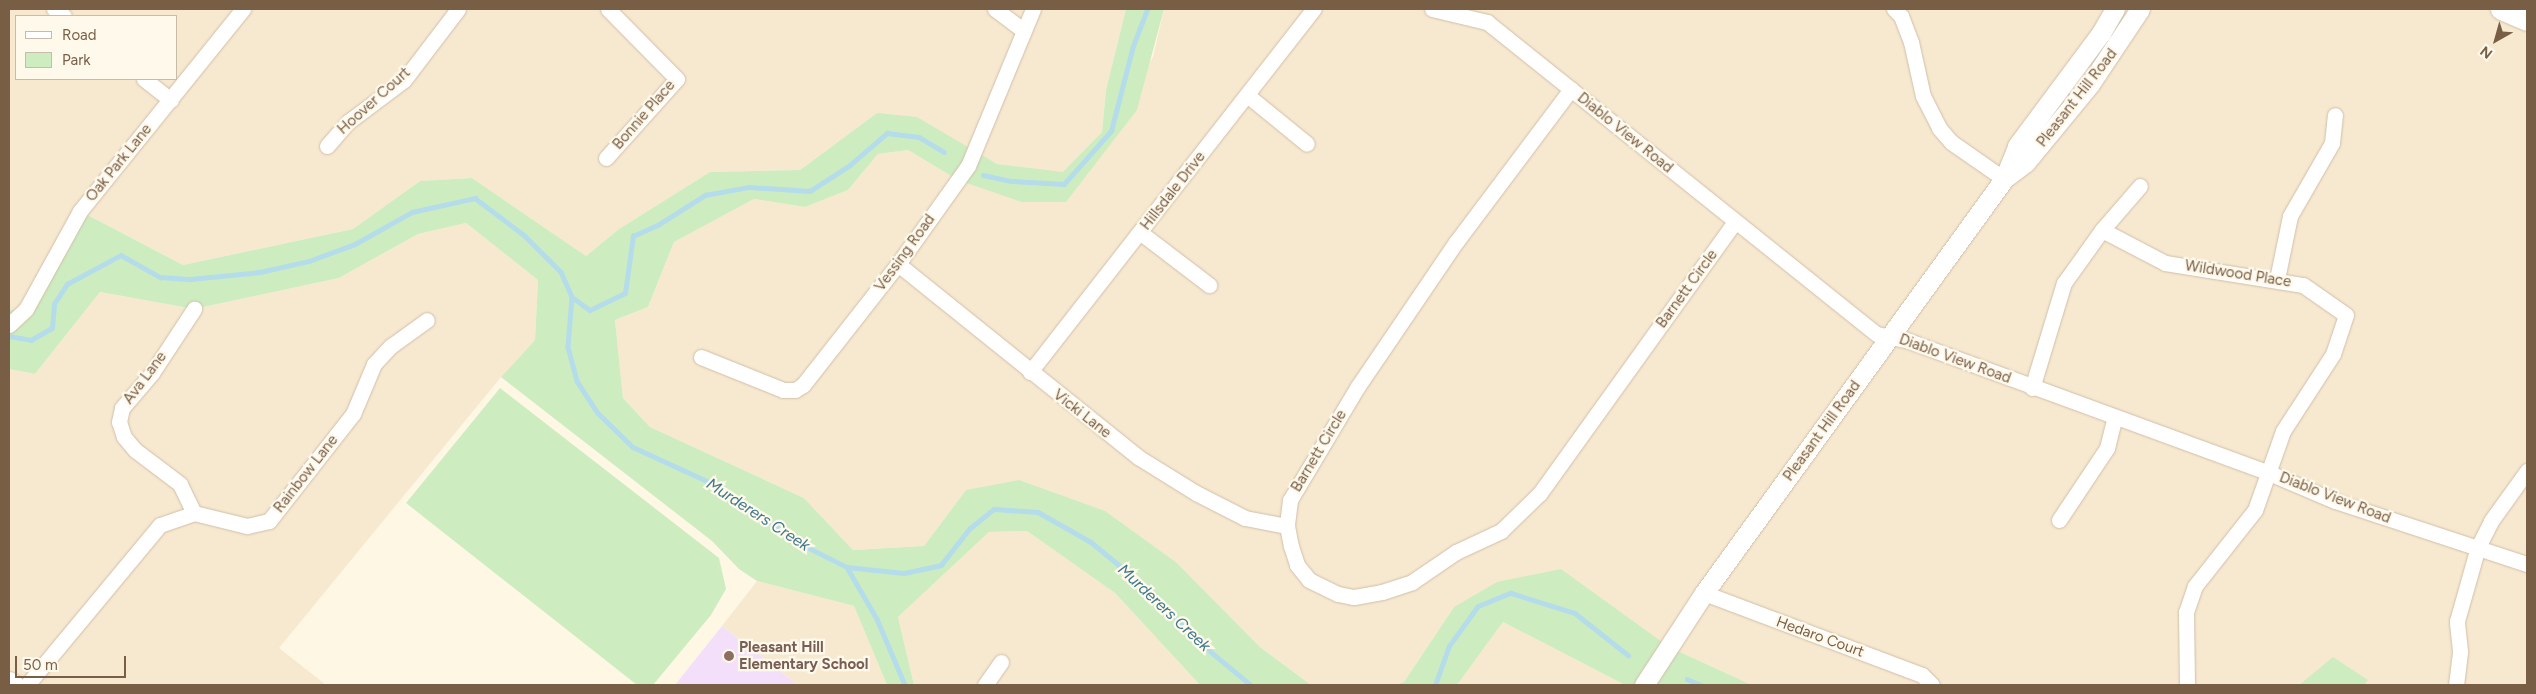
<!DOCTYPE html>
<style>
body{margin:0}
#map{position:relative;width:2536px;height:694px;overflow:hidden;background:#fef7e3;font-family:Figtree,sans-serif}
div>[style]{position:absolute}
.residential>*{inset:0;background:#f7e9d0}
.education>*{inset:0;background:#f4dffb}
.green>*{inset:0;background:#cdedc0}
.stream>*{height:4.5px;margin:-2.25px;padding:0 2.25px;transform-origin:2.25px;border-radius:2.25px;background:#b5dcea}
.roads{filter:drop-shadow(0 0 1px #d1bfa8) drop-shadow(0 0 1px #d1bfa8)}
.minor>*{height:15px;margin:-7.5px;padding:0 7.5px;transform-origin:7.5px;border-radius:7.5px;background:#fff}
.tertiary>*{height:19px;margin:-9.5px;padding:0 9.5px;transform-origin:9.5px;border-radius:9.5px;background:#fff}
.secondary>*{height:21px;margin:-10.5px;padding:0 10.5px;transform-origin:10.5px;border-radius:10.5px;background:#fff}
.dots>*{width:14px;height:14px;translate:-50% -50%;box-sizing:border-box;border:2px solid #fff9eb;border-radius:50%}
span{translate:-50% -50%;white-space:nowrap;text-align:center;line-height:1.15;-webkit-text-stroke:4.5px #fff9eb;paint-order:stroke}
.street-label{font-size:15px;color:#795e46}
.education-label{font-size:15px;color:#785e54;font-weight:700}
.left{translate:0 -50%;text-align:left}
.water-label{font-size:16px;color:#3d788f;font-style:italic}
.frame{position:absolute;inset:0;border:10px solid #795e46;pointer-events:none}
.legend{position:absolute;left:15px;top:15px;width:162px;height:65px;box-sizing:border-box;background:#fff9eb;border:1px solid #c9bba9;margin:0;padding:6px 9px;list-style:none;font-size:15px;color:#795e46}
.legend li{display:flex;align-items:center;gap:10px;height:25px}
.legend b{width:25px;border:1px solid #c9bba9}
.north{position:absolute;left:2471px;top:15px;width:50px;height:50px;-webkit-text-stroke:4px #fff9eb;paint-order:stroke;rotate:218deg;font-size:14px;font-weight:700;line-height:20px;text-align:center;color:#795e46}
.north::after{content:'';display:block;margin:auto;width:18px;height:22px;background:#795e46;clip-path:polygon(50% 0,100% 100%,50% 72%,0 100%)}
.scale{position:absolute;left:15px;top:656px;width:111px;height:22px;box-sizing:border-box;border:2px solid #795e46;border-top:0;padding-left:6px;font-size:15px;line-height:18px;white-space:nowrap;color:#795e46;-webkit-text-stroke:4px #fff9eb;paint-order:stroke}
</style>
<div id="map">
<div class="residential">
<div style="clip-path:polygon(evenodd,9px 9px,1126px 9px,1106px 90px,1102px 132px,1063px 173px,997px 164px,877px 113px,800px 170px,710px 172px,619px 229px,586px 256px,472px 178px,420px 181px,353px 229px,183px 265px,80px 211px,26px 309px,9px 310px,9px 9px,16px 16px,176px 16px,176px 79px,16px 79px,16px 16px)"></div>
<div style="clip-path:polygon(1164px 9px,2115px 9px,2004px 178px,2139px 9px,2501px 9px,2527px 20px,2527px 685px,1752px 685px,1669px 647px,1454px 607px,1404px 682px,1395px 685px,1311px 685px,1260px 647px,1177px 563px,966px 490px,924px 546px,853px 550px,804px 498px,650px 427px,623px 398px,615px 320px,648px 307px,674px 242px,754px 199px,805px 207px,848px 190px,878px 154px,908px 150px,958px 180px,1066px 202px,1153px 57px)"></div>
<div style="clip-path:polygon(466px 223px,538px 280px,535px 340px,501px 377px,279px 648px,326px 685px,9px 685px,9px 369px,35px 374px,100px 292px,194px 309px,339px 278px,418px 234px)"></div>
<div style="clip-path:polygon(1027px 531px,1115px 593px,1200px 685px,914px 685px,898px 617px,989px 532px)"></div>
<div style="clip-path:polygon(757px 581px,854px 606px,887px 685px,798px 685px,722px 626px)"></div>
<div style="clip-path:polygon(1503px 622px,1625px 685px,1457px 685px)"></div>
</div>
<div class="education">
<div style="clip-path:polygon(722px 626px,798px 685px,675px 685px)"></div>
</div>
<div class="green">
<div style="clip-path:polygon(1126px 9px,1164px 9px,1137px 110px,1066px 202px,1022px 202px,958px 180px,908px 150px,878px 154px,848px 190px,805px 207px,754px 199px,674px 242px,648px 307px,615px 320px,623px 398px,650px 427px,804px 498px,853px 550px,924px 546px,966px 490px,1019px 480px,1105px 511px,1177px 563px,1260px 647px,1311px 685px,1200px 685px,1115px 593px,1027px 531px,989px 532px,898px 617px,914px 685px,887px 685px,854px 606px,757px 581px,739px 569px,712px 541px,501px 377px,535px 340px,538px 280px,466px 223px,418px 234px,339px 278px,194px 309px,100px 292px,35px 374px,9px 369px,9px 310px,26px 309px,80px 211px,183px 265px,353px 229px,420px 181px,472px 178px,586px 256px,619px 229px,710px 172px,800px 170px,877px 113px,917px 117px,997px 164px,1063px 172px,1102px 132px,1106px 90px)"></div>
<div style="clip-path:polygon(500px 388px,719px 558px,726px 589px,711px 615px,653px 685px,637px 685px,406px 503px)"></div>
<div style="clip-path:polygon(1561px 569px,1669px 647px,1752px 685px,1625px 685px,1503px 622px,1457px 685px,1395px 685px,1404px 682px,1454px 607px,1497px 582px)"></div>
<div style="clip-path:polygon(2333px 657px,2368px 680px,2364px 685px,2299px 685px)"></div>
</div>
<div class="stream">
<div style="left:983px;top:175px;width:30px;rotate:12deg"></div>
<div style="left:1012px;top:181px;width:52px;rotate:3.3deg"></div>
<div style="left:1064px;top:184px;width:71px;rotate:-48.4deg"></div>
<div style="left:1111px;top:131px;width:88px;rotate:-75.5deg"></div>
<div style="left:1133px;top:46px;width:40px;rotate:-69deg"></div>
<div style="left:572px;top:297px;width:22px;rotate:36deg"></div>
<div style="left:590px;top:310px;width:39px;rotate:-26deg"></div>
<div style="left:625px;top:293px;width:58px;rotate:-82deg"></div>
<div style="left:633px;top:236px;width:27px;rotate:-24deg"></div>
<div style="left:658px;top:225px;width:56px;rotate:-32.6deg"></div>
<div style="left:705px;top:195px;width:45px;rotate:-10.3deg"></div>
<div style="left:749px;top:187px;width:61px;rotate:3.8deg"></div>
<div style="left:810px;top:191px;width:48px;rotate:-33deg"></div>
<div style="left:850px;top:165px;width:49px;rotate:-40.9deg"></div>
<div style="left:887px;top:133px;width:32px;rotate:7deg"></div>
<div style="left:919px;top:137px;width:29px;rotate:31deg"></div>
<div style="left:9px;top:336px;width:22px;rotate:10deg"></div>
<div style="left:31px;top:340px;width:24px;rotate:-30deg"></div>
<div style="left:52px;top:328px;width:24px;rotate:-85deg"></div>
<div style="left:54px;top:304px;width:24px;rotate:-57deg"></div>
<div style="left:67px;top:284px;width:61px;rotate:-28.2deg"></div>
<div style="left:121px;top:255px;width:45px;rotate:29.4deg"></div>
<div style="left:160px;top:277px;width:31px;rotate:4deg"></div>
<div style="left:191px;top:279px;width:69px;rotate:-5.8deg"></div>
<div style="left:260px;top:272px;width:50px;rotate:-12.7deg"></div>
<div style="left:309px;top:261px;width:49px;rotate:-20.3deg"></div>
<div style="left:355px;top:244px;width:65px;rotate:-29.3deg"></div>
<div style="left:412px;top:212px;width:65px;rotate:-12.5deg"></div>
<div style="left:475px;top:198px;width:63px;rotate:37.2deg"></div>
<div style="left:525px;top:236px;width:51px;rotate:45deg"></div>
<div style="left:561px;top:272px;width:27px;rotate:66deg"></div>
<div style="left:572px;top:297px;width:50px;rotate:94.6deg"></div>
<div style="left:568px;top:347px;width:35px;rotate:75deg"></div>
<div style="left:577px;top:381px;width:38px;rotate:57deg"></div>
<div style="left:598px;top:413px;width:49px;rotate:44.2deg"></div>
<div style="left:633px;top:447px;width:96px;rotate:24.7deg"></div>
<div style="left:720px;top:487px;width:101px;rotate:34.9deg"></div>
<div style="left:803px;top:545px;width:49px;rotate:26.6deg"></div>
<div style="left:847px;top:567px;width:57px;rotate:6deg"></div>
<div style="left:904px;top:573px;width:38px;rotate:-12deg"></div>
<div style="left:941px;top:565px;width:46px;rotate:-52.1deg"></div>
<div style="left:969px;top:529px;width:32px;rotate:-39deg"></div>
<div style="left:994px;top:509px;width:44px;rotate:3.9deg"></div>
<div style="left:1038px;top:512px;width:61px;rotate:29.5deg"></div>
<div style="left:1091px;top:542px;width:80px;rotate:39.4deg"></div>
<div style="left:1153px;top:593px;width:59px;rotate:47.7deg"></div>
<div style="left:1193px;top:637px;width:75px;rotate:39.6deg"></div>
<div style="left:847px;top:567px;width:60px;rotate:60deg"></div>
<div style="left:877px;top:619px;width:72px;rotate:67deg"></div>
<div style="left:1687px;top:679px;width:15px;rotate:23deg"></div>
<div style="left:1435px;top:685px;width:41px;rotate:-70.3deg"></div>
<div style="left:1449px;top:646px;width:49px;rotate:-54.1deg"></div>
<div style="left:1478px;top:606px;width:35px;rotate:-22deg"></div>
<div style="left:1511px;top:593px;width:67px;rotate:17.4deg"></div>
<div style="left:1575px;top:613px;width:68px;rotate:38.4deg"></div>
</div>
<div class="roads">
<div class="minor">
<div style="left:54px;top:9px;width:12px;rotate:35deg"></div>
<div style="left:995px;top:9px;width:36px;rotate:37deg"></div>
<div style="left:1432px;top:9px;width:57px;rotate:13.3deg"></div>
<div style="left:1487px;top:22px;width:499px;rotate:38.7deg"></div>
<div style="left:1877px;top:334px;width:33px;rotate:12deg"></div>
<div style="left:1909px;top:341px;width:381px;rotate:20.1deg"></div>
<div style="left:2267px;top:472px;width:74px;rotate:23.1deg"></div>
<div style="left:2335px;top:501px;width:202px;rotate:18.2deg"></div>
<div style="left:1894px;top:9px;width:10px;rotate:45deg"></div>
<div style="left:1901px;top:16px;width:28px;rotate:69deg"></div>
<div style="left:1911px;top:42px;width:55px;rotate:77.5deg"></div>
<div style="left:1923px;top:96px;width:36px;rotate:63deg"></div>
<div style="left:1939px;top:128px;width:18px;rotate:49deg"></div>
<div style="left:1951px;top:142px;width:65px;rotate:34.9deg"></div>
<div style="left:144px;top:79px;width:34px;rotate:38deg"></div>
<div style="left:1571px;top:89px;width:191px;rotate:126.9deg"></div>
<div style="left:1456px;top:242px;width:174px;rotate:124.2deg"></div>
<div style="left:1358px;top:386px;width:133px;rotate:120.8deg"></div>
<div style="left:1290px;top:500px;width:26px;rotate:97deg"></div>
<div style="left:1287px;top:526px;width:20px;rotate:79deg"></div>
<div style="left:1291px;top:546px;width:20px;rotate:72deg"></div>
<div style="left:1297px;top:565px;width:19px;rotate:51deg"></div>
<div style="left:1309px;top:580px;width:32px;rotate:26deg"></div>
<div style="left:1338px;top:594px;width:16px;rotate:11deg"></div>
<div style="left:1354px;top:597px;width:28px;rotate:-10deg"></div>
<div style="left:1382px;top:592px;width:32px;rotate:-18deg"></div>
<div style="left:1412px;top:582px;width:53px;rotate:-34.3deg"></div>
<div style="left:1456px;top:552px;width:50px;rotate:-25deg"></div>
<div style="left:1501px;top:531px;width:54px;rotate:-44.3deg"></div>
<div style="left:1540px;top:493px;width:334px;rotate:-54.3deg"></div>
<div style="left:1247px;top:95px;width:77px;rotate:39.2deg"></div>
<div style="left:327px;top:146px;width:32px;rotate:-49deg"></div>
<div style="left:348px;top:122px;width:70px;rotate:-36.9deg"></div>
<div style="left:404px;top:80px;width:89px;rotate:-52.7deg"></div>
<div style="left:606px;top:158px;width:106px;rotate:-48.1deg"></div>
<div style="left:677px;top:79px;width:98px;rotate:-134.6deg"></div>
<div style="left:2102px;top:230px;width:71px;rotate:27.6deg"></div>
<div style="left:2165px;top:263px;width:140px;rotate:9.1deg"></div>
<div style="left:2303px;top:285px;width:52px;rotate:34.9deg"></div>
<div style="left:2346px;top:315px;width:41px;rotate:108.4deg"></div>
<div style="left:2333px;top:354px;width:92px;rotate:123deg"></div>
<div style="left:2283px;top:431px;width:84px;rotate:109.5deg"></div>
<div style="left:2255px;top:510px;width:97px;rotate:128.3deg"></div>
<div style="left:2195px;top:586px;width:28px;rotate:109deg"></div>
<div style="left:2186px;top:612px;width:73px;rotate:89.2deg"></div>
<div style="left:1141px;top:233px;width:86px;rotate:37.4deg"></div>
<div style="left:898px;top:264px;width:308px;rotate:38.8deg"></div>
<div style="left:1138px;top:457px;width:68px;rotate:31.8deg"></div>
<div style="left:1196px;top:493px;width:55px;rotate:27deg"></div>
<div style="left:1245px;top:518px;width:43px;rotate:10.8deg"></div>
<div style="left:2277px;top:279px;width:64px;rotate:-78.3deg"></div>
<div style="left:2290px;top:216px;width:84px;rotate:-60.1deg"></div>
<div style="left:2332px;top:143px;width:28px;rotate:-84deg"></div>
<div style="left:9px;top:325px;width:23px;rotate:-43deg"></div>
<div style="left:26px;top:309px;width:112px;rotate:-61.1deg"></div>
<div style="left:80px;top:211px;width:260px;rotate:-51.1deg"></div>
<div style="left:701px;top:357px;width:88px;rotate:21.9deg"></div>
<div style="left:783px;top:390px;width:12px"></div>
<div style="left:795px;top:390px;width:9px;rotate:-32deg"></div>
<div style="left:803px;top:385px;width:154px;rotate:-51.9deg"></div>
<div style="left:898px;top:264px;width:120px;rotate:-54.5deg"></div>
<div style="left:968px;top:166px;width:170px;rotate:-67.5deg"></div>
<div style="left:1030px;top:372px;width:461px;rotate:-52deg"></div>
<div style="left:2032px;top:388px;width:110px;rotate:-73.1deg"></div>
<div style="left:2064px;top:283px;width:65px;rotate:-54.4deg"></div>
<div style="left:2102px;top:230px;width:58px;rotate:-49.2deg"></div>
<div style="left:194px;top:513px;width:32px;rotate:-116deg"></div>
<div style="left:180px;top:484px;width:56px;rotate:-142.9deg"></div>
<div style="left:135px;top:450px;width:17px;rotate:-130deg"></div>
<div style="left:124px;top:437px;width:16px;rotate:-108deg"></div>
<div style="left:119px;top:422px;width:14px;rotate:-78deg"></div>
<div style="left:122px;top:408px;width:46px;rotate:-49.4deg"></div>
<div style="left:152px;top:373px;width:77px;rotate:-56.7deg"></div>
<div style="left:2059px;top:520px;width:87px;rotate:-56.3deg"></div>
<div style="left:2107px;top:448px;width:32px;rotate:-76deg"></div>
<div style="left:1704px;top:593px;width:233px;rotate:20.6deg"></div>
<div style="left:1922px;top:675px;width:14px;rotate:45deg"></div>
<div style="left:27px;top:685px;width:208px;rotate:-50.3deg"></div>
<div style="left:160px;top:525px;width:36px;rotate:-19deg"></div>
<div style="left:194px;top:513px;width:55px;rotate:13.8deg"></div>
<div style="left:247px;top:526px;width:23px;rotate:-13deg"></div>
<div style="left:269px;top:521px;width:136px;rotate:-51.9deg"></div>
<div style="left:353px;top:414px;width:54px;rotate:-67.2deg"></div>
<div style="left:374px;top:364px;width:25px;rotate:-47deg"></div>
<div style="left:391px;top:346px;width:44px;rotate:-35.8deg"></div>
<div style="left:985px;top:685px;width:28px;rotate:-55deg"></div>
<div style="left:2456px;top:685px;width:34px;rotate:-83deg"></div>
<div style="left:2460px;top:651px;width:30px;rotate:-96deg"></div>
<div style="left:2457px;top:621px;width:77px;rotate:-74.2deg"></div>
<div style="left:2478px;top:547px;width:29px;rotate:-63deg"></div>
<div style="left:2491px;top:521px;width:62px;rotate:-54.2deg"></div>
</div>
<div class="tertiary">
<div style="left:2005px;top:178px;width:26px;rotate:-37deg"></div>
<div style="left:2026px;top:162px;width:101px;rotate:-50.6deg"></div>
<div style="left:2090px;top:84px;width:90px;rotate:-56.3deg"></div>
<div style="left:9px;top:681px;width:7px;rotate:34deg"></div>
<div style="left:1644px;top:685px;width:110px;rotate:-56.9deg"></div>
<div style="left:1704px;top:593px;width:511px;rotate:-54.07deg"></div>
<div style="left:2004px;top:179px;width:35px;rotate:-68deg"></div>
<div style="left:2017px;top:146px;width:141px;rotate:-53.4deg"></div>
<div style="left:2101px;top:33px;width:28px;rotate:-60deg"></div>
</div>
<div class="secondary">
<div style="left:2501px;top:9px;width:28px;rotate:23deg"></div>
</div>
</div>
<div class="dots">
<div style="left:729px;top:656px;background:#8d6e63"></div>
</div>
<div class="street-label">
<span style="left:2077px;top:98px;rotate:-52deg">Pleasant Hill Road</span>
<span style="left:374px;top:101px;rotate:-42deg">Hoover Court</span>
<span style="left:644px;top:115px;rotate:-49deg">Bonnie Place</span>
<span style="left:1625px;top:133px;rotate:39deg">Diablo View Road</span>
<span style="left:119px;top:163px;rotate:-51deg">Oak Park Lane</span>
<span style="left:1173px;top:191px;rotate:-52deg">Hillsdale Drive</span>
<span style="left:905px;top:253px;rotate:-54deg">Vessing Road</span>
<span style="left:2238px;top:274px;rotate:9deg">Wildwood Place</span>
<span style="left:1687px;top:289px;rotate:-54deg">Barnett Circle</span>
<span style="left:1955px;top:359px;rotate:20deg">Diablo View Road</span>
<span style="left:145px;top:378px;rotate:-53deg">Ava Lane</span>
<span style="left:1082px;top:414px;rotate:38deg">Vicki Lane</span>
<span style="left:1822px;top:431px;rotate:-54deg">Pleasant Hill Road</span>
<span style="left:1319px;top:451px;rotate:-59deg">Barnett Circle</span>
<span style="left:306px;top:474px;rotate:-52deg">Rainbow Lane</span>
<span style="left:2335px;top:498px;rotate:21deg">Diablo View Road</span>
<span style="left:1820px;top:637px;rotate:20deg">Hedaro Court</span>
</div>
<div class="education-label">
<span class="left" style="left:739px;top:656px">Pleasant Hill<br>Elementary School</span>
</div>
<div class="water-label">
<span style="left:758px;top:515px;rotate:33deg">Murderers Creek</span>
<span style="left:1164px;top:608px;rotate:43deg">Murderers Creek</span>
</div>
<div class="frame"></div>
<ul class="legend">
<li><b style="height:6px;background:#fff"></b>Road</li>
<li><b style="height:14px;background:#cdedc0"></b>Park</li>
</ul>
<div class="north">N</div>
<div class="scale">50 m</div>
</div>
